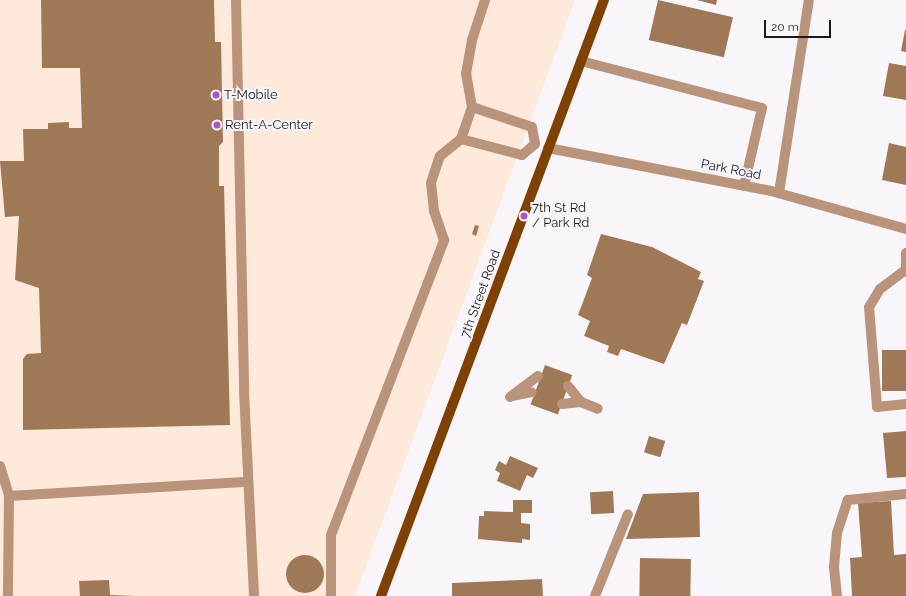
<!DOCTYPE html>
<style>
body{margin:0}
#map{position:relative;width:906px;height:596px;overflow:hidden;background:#f9f6fb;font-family:Raleway,sans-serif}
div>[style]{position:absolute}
.commercial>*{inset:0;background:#fee9db}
.building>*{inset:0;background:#9f7956;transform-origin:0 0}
.round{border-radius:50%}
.service>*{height:10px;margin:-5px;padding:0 5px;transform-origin:5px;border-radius:5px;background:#b9947a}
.minor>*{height:10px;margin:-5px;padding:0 5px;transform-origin:5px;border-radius:5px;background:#b9947a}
.primary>*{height:10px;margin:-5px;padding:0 5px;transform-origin:5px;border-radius:5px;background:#7f4000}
.dots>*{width:11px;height:11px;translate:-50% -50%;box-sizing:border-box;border:2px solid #f9f6fb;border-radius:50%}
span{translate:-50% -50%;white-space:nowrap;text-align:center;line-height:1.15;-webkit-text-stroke:4px #f9f6fb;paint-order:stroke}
.poi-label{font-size:13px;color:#1a191b}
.left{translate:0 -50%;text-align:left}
.street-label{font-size:13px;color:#1a191b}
.scale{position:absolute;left:764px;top:20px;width:67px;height:18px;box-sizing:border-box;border:2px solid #1a191b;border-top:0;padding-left:5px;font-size:12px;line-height:14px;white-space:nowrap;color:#1a191b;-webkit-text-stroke:3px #f9f6fb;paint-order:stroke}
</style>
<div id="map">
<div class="commercial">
<div style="clip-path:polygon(0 0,575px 0,355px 596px,0 596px)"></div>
</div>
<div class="building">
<div style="clip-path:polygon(41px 0,214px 0,215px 42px,221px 42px,223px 142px,219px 146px,219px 186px,224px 186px,230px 425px,23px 430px,23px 359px,27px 354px,41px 353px,39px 288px,15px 280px,19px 216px,5px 217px,0 161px,24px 161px,23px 129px,48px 129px,48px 123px,69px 122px,69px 128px,82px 128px,80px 68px,42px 68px)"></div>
<div style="left:658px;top:0;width:77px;height:41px;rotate:13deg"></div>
<div style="clip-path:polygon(697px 0,717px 0,716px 5px)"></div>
<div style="clip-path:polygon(905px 30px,906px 30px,906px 52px,901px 51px)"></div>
<div style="clip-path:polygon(889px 63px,906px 66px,906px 100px,883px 96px)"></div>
<div style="clip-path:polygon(889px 143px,906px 147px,906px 185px,882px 180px)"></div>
<div style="clip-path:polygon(475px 225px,479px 226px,476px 236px,472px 234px)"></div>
<div style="clip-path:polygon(601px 234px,652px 247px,701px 272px,698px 279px,704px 281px,687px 325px,682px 323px,664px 364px,621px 349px,618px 356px,607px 352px,609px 346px,584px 336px,590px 321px,578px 315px,592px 278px,587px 275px)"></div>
<div style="left:906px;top:350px;width:41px;height:24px;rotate:90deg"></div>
<div style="left:545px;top:365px;width:29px;height:42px;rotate:20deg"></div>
<div style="clip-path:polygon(906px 431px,906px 477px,887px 478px,883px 433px)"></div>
<div style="left:649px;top:436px;width:17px;height:17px;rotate:17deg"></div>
<div style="clip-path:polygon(510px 456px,538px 468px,533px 478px,527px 475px,520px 491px,497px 481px,500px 473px,495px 470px,499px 461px,506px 465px)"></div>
<div style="left:613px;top:491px;width:22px;height:23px;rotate:87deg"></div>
<div style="clip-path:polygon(699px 492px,700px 537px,626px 539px,643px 494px)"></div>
<div style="clip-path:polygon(513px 500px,532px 500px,532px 513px,521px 513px,521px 523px,530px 524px,530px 540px,522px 539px,522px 543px,478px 539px,479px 516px,484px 516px,484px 511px,513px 512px)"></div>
<div style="clip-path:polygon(891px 501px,894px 555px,906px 554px,906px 596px,852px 596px,850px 558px,862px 557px,858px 503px)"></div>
<div class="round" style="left:286px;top:555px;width:38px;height:38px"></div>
<div style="left:640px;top:558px;width:51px;height:38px;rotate:1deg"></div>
<div style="clip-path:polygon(542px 579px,543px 596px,452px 596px,452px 583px)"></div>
<div style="clip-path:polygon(109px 580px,110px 595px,136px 596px,80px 596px,79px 581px)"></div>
</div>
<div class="service">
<div style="left:236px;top:0;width:391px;rotate:88.8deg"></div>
<div style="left:244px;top:391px;width:205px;rotate:87.2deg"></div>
<div style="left:581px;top:61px;width:187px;rotate:14.6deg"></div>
<div style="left:762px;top:108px;width:80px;rotate:103deg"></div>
<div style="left:472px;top:107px;width:63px;rotate:18.4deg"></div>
<div style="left:532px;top:127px;width:17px;rotate:80deg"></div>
<div style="left:461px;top:139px;width:63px;rotate:14.7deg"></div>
<div style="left:522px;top:155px;width:17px;rotate:-40deg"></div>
<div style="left:779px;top:193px;width:195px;rotate:-81.2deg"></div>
<div style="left:906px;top:253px;width:19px;rotate:90deg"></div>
<div style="left:904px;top:271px;width:30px;rotate:143deg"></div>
<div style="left:880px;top:289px;width:21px;rotate:121deg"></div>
<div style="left:869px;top:307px;width:100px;rotate:85.4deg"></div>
<div style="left:877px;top:407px;width:29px;rotate:-6deg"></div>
<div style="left:568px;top:386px;width:21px;rotate:51deg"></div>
<div style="left:512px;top:396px;width:20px;rotate:-11deg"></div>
<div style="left:510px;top:397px;width:35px;rotate:-37deg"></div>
<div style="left:562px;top:404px;width:19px;rotate:-6deg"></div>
<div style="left:581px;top:402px;width:18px;rotate:22deg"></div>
<div style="left:0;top:466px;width:31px;rotate:73deg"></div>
<div style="left:9px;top:496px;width:100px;rotate:90.6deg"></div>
<div style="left:9px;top:496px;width:239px;rotate:-3.4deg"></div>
<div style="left:331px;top:596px;width:61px;rotate:-90deg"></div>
<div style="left:331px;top:535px;width:316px;rotate:-69deg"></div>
<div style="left:444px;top:240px;width:31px;rotate:-109deg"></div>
<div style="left:434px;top:211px;width:28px;rotate:-96deg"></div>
<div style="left:431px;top:183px;width:28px;rotate:-72deg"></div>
<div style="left:440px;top:156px;width:27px;rotate:-39deg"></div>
<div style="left:461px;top:139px;width:34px;rotate:-71deg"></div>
<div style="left:472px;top:107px;width:34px;rotate:-100deg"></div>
<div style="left:466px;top:74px;width:35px;rotate:-80deg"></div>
<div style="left:472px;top:40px;width:42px;rotate:-72deg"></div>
<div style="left:595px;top:596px;width:88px;rotate:-68.1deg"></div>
<div style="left:837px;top:596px;width:29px;rotate:-96deg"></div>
<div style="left:834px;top:567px;width:34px;rotate:-85deg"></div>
<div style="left:837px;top:533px;width:35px;rotate:-72deg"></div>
<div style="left:848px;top:500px;width:58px;rotate:-5.9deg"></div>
</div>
<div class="minor">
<div style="left:548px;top:148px;width:227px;rotate:10.9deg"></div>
<div style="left:771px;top:191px;width:140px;rotate:15.7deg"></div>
</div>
<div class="primary">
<div style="left:381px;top:596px;width:636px;rotate:-69.49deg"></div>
</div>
<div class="dots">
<div style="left:216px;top:95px;background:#a955c3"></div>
<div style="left:217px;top:125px;background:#a955c3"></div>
<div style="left:524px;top:216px;background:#a955c3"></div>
</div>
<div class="poi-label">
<span class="left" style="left:224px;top:95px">T-Mobile</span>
<span class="left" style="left:225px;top:125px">Rent-A-Center</span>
<span class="left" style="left:532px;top:216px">7th St Rd<br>/ Park Rd</span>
</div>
<div class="street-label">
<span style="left:731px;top:170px;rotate:11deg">Park Road</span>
<span style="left:481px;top:294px;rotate:-70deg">7th Street Road</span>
</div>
<div class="scale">20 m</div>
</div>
